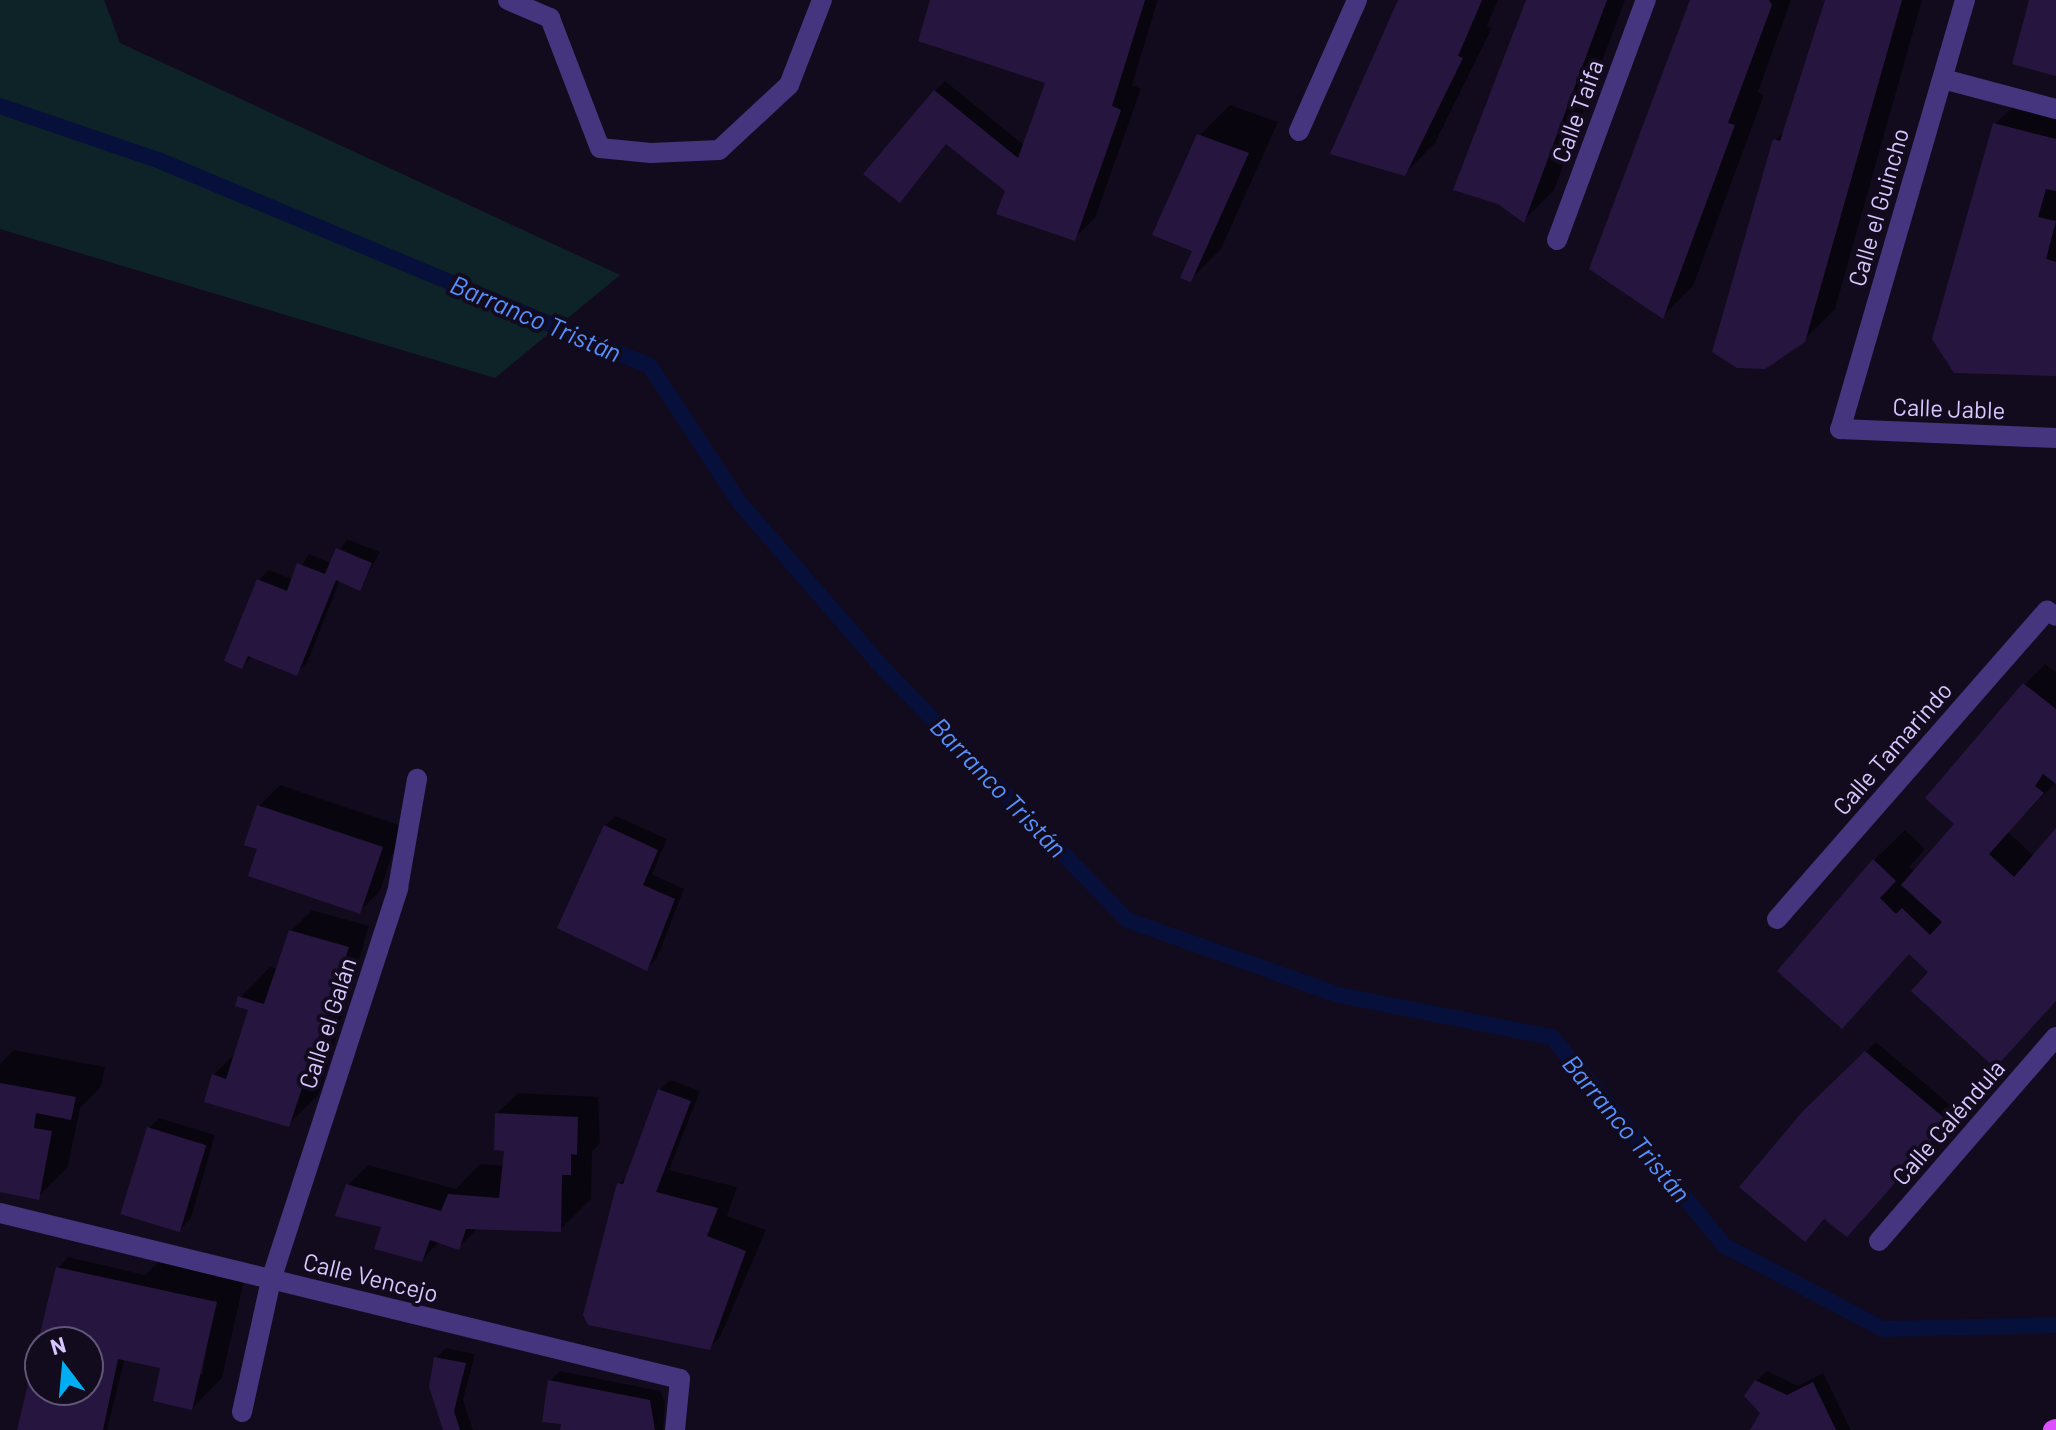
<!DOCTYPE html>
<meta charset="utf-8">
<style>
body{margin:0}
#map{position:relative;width:2056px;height:1430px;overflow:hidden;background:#120b1d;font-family:Barlow,sans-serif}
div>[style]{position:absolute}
.green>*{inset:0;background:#0e2327}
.shadow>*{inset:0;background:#0007}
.stream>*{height:16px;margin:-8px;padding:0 8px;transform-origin:8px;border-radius:8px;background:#07103a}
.building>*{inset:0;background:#26163f;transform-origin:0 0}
.minor>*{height:20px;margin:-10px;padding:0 10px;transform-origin:10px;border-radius:10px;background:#45347e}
.major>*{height:20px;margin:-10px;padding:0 10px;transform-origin:10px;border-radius:10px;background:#de4eff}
span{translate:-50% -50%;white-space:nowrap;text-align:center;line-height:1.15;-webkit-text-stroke:8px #120b1d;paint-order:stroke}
.street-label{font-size:24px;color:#d8c7ff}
.water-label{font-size:26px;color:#5591ff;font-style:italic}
.north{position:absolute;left:24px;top:1326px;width:80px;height:80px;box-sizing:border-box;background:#120b1d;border:2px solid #615677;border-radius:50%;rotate:344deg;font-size:22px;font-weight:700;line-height:32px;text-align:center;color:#d8c7ff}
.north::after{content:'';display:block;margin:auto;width:28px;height:36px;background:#00adf2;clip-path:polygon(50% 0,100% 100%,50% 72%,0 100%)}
</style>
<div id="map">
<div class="green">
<div style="clip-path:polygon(0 0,104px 0,120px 43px,620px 275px,495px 378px,0 229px)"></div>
</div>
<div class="shadow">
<div style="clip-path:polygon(932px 0,1158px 0,1132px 85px,1141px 89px,1095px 218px,1074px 238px,1010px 183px,947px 142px,900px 200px,935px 91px,945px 81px,1024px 145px,1047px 84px)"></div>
<div style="clip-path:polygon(1401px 0,1498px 0,1487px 26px,1492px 28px,1435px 143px,1404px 174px)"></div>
<div style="clip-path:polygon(1529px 0,1625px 0,1554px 190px,1524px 220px)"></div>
<div style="clip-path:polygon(1692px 0,1791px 0,1758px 92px,1764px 95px,1693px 286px,1663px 316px)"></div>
<div style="clip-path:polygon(1827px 0,1922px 0,1835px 309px,1804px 340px,1775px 140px,1787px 129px)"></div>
<div style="clip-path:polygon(2026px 94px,2056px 101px,2056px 374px,1995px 124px)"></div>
<div style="clip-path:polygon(1230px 105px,1278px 122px,1221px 249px,1190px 280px,1199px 136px)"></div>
<div style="clip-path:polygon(347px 539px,380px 552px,360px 588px,340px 580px,307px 663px,296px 673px,253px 656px,242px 667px,259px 580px,269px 570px,293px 579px,309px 554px,331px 563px)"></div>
<div style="clip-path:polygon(2045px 664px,2056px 672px,2056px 782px,2008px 832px,2034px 856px,2056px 831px,2056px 1001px,2025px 1035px,1931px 972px,1909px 952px,1862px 1005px,1874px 860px,1905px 830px,1925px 849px,1909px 867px,1915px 872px,1958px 824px,2024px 685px)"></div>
<div style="clip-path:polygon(280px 785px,402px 826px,380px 891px,359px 912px,260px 847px,259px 806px)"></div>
<div style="clip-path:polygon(616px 816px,667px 839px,652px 874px,684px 889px,657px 958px,647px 968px,605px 826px)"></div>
<div style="clip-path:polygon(312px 910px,369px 926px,319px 1094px,288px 1125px,213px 1075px,237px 1052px,250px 1009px,240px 998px,270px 967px,278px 969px,291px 931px)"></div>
<div style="clip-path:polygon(1876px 1042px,1957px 1111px,1847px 1235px,1826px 1218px,1804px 1239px,1825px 1092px)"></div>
<div style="clip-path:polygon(14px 1050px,105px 1067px,101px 1087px,80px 1108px,68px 1167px,38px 1197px,0 1190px,0 1064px)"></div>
<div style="clip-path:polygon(670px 1080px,700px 1091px,669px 1170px,737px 1187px,727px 1216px,766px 1230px,720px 1337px,709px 1348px,619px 1184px,629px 1174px,660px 1090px)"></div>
<div style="clip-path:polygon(518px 1093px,598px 1097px,600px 1143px,592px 1152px,591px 1199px,560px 1230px,478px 1228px,459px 1247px,440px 1241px,422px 1260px,347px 1186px,368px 1165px,456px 1189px,480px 1164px,504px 1166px,506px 1149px,497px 1113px)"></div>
<div style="clip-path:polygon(159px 1118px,215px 1135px,191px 1218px,181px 1229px,149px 1128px)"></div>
<div style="clip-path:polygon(evenodd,166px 1255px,246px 1272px,222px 1378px,192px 1408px,162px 1366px,125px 1358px,107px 1430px,36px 1430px,40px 1343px,40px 1390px,88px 1390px,88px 1342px,40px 1342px,58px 1268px,68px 1257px,145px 1275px,166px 1255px,217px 1292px,202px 1375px,198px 1375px,217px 1292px)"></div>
<div style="clip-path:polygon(446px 1348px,475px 1354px,463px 1400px,473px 1430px,481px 1430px,445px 1430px,436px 1358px)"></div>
<div style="clip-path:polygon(560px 1371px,660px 1391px,665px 1402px,663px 1430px,562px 1430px,550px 1381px)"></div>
<div style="clip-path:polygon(1767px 1371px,1798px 1386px,1823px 1373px,1851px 1430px,1752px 1430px,1762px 1412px,1756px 1381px)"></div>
</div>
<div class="stream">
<div style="left:0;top:106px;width:167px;rotate:18.9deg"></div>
<div style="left:158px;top:160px;width:533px;rotate:22.72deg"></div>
<div style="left:650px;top:366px;width:163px;rotate:56.8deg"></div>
<div style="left:739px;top:502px;width:218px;rotate:49.1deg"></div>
<div style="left:882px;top:667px;width:352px;rotate:45.9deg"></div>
<div style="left:1127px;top:920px;width:225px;rotate:19.5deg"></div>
<div style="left:1339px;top:995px;width:217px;rotate:11.2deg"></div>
<div style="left:1552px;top:1037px;width:271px;rotate:50.4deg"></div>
<div style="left:1725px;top:1246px;width:178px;rotate:27.7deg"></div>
<div style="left:1883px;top:1329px;width:173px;rotate:-1.3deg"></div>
</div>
<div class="building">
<div style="clip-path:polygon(930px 0,1145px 0,1112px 106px,1121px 110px,1075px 241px,996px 214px,1005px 191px,946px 144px,900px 203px,863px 174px,934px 90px,1018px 158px,1045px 83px,918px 41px)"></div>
<div style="clip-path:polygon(1398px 0,1482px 0,1458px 56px,1463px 58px,1405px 176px,1330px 154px)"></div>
<div style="clip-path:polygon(1526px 0,1607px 0,1524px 223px,1498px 204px,1453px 190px)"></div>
<div style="clip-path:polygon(1690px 0,1769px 0,1772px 5px,1728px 123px,1735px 125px,1663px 319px,1589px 269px)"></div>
<div style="clip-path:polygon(1825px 0,1902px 0,1805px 342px,1765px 369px,1737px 368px,1712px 352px,1773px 139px,1780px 141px)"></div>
<div style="clip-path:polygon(2029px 0,2056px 0,2056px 76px,2012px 64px)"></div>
<div style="clip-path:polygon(1993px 123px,2056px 139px,2056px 191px,2046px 189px,2038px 217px,2056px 221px,2046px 259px,2056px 262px,2056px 376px,1954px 373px,1932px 339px)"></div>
<div style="clip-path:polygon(1197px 134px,1249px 153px,1191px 282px,1180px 278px,1192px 251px,1152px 235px)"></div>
<div style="clip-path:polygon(336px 548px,372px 563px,360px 591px,336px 580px,297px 676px,248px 656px,242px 669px,224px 661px,257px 579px,287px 591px,297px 563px,325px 574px)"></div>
<div style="clip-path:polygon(2023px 683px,2056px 709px,2056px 784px,2043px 774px,2035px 786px,2044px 793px,1989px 854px,2014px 877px,2056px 828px,2056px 1001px,1995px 1068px,1911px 991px,1928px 972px,1909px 954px,1842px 1029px,1777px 971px,1873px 859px,1896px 881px,1880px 898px,1896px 914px,1902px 908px,1930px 935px,1942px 922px,1901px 885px,1954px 824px,1925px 798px)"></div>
<div style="clip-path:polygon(257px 805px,383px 847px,360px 914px,248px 876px,257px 849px,244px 845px)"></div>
<div style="clip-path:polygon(604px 825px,658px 850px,643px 885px,675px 899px,647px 971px,557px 928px)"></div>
<div style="clip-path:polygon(289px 930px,349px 947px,289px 1127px,204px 1102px,212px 1074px,226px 1079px,248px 1010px,235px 1006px,238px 996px,264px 1004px)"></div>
<div style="clip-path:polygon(1865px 1051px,1949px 1122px,1847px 1237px,1824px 1219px,1805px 1242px,1739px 1187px,1803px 1111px)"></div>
<div style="clip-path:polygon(0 1083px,76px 1097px,71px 1120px,36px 1113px,34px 1128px,52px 1131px,39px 1200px,0 1192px)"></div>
<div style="clip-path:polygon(658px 1089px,691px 1101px,656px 1192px,718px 1208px,707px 1236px,746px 1251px,710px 1350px,588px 1325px,583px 1315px,617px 1183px,623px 1184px)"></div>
<div style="clip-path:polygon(495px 1113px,578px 1117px,577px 1155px,571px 1154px,571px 1175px,562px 1175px,561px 1232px,466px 1229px,459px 1250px,430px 1240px,422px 1262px,374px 1249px,381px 1227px,335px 1216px,346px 1184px,441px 1211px,448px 1194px,499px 1198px,504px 1151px,494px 1150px)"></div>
<div style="left:147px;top:1127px;width:62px;height:91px;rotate:17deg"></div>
<div style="clip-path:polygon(evenodd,56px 1267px,217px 1302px,192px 1410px,153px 1401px,160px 1368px,118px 1359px,103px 1430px,17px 1430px,56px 1267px,40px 1342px,88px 1342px,88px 1390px,40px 1390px,40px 1342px)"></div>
<div style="clip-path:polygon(434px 1357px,466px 1363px,454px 1411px,460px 1430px,443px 1430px,429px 1387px)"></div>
<div style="clip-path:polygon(548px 1380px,650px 1400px,655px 1430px,560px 1430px,561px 1424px,542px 1422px)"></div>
<div style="clip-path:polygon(1755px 1380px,1787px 1395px,1813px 1382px,1836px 1430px,1750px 1430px,1760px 1413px,1744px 1396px)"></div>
</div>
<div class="minor">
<div style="left:508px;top:0;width:46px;rotate:23.2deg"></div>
<div style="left:550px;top:18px;width:139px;rotate:69deg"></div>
<div style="left:600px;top:148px;width:51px;rotate:5.6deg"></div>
<div style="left:651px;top:153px;width:68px;rotate:-2.5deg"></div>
<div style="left:719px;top:150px;width:96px;rotate:-42.9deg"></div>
<div style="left:789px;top:85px;width:91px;rotate:-68.8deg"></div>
<div style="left:1965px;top:0;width:447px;rotate:106.2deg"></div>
<div style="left:1840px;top:429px;width:216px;rotate:2.4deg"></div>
<div style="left:1943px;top:79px;width:117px;rotate:14.9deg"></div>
<div style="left:1299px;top:131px;width:143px;rotate:-66.1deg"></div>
<div style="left:1557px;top:240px;width:256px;rotate:-69.7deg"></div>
<div style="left:1777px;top:919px;width:410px;rotate:-48.8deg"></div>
<div style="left:2047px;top:611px;width:10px;rotate:29deg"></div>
<div style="left:0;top:1213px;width:700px;rotate:13.72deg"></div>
<div style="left:680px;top:1379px;width:51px;rotate:95.6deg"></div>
<div style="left:1879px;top:1241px;width:270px;rotate:-49.1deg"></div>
<div style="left:242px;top:1412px;width:135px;rotate:-77.6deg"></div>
<div style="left:271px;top:1280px;width:412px;rotate:-72deg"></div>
<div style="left:398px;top:888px;width:111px;rotate:-80.1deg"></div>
</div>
<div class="major">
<div style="left:2053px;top:1430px;width:3px;rotate:-18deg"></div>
</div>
<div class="street-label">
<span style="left:1577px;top:111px;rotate:-70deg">Calle Taifa</span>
<span style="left:1878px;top:207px;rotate:-74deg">Calle el Guincho</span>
<span style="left:1949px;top:408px;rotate:2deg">Calle Jable</span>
<span style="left:1892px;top:748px;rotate:-49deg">Calle Tamarindo</span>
<span style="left:327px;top:1023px;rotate:-72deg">Calle el Galán</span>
<span style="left:1948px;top:1122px;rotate:-49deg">Calle Caléndula</span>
<span style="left:371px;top:1277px;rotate:14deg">Calle Vencejo</span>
</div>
<div class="water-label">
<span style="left:536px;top:318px;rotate:23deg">Barranco Tristán</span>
<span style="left:999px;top:787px;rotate:46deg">Barranco Tristán</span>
<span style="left:1627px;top:1128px;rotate:50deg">Barranco Tristán</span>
</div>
<div class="north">N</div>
</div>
